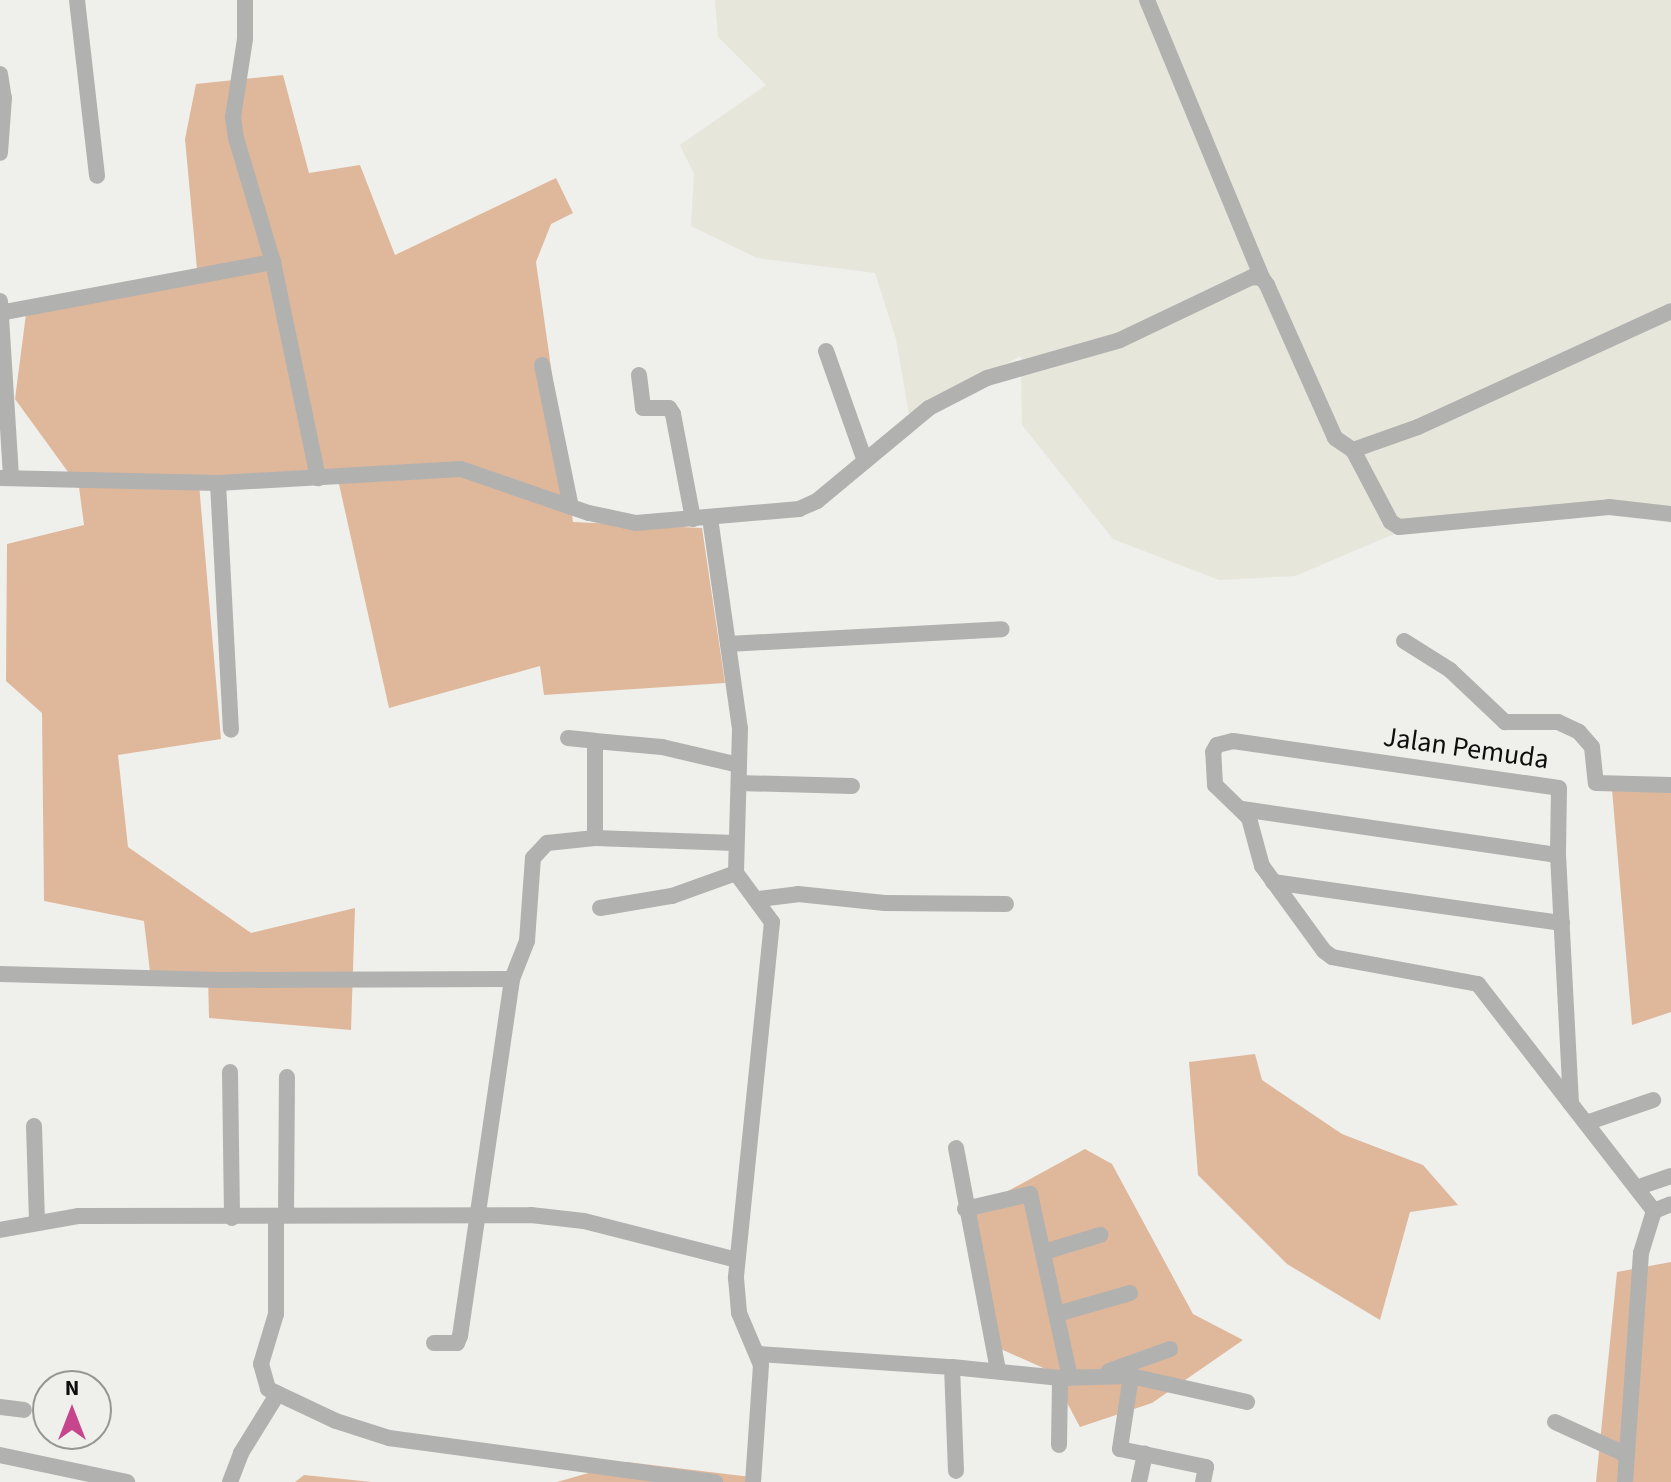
<!DOCTYPE html>
<style>
body{margin:0}
#map{position:relative;width:1671px;height:1482px;overflow:hidden;background:#efefec;font-family:"Source Sans 3",sans-serif}
div>[style]{position:absolute}
.built>*{inset:0;background:#e6e6db}
.green>*{inset:0;background:#dfb89b}
.street>*{height:16px;margin:-8px;padding:0 8px;transform-origin:8px;border-radius:8px;background:#b1b1b0}
span{translate:-50% -50%;white-space:nowrap;text-align:center;line-height:1.15;-webkit-text-stroke:7px #efefec;paint-order:stroke}
.street-label{font-size:28px;color:#0e0e0d}
.north{position:absolute;left:32px;top:1370px;width:80px;height:80px;box-sizing:border-box;background:#efefec;border:2px solid #959593;border-radius:50%;rotate:0deg;font-size:22px;font-weight:700;line-height:32px;text-align:center;color:#0e0e0d}
.north::after{content:'';display:block;margin:auto;width:28px;height:36px;background:#c7458d;clip-path:polygon(50% 0,100% 100%,50% 72%,0 100%)}
</style>
<div id="map">
<div class="built">
<div style="clip-path:polygon(715px 0,1671px 0,1671px 523px,1605px 512px,1394px 534px,1295px 576px,1219px 580px,1113px 539px,1022px 425px,1021px 356px,909px 414px,896px 339px,875px 273px,757px 258px,691px 226px,694px 174px,680px 145px,766px 85px,718px 37px)"></div>
</div>
<div class="green">
<div style="clip-path:polygon(283px 75px,309px 173px,360px 165px,395px 255px,556px 178px,573px 213px,551px 224px,536px 262px,573px 522px,702px 528px,725px 683px,544px 695px,540px 666px,389px 708px,339px 484px,199px 484px,221px 739px,118px 755px,128px 847px,251px 933px,355px 908px,351px 1030px,209px 1018px,208px 975px,150px 972px,144px 921px,44px 901px,42px 713px,6px 681px,7px 544px,84px 525px,79px 487px,15px 399px,26px 314px,197px 269px,185px 139px,196px 84px)"></div>
<div style="clip-path:polygon(1671px 782px,1671px 1012px,1632px 1025px,1612px 789px)"></div>
<div style="clip-path:polygon(1255px 1054px,1262px 1080px,1342px 1134px,1423px 1165px,1458px 1205px,1410px 1212px,1380px 1320px,1287px 1264px,1198px 1175px,1189px 1062px)"></div>
<div style="clip-path:polygon(1085px 1149px,1112px 1164px,1193px 1314px,1243px 1340px,1152px 1403px,1080px 1427px,1050px 1371px,994px 1346px,975px 1209px)"></div>
<div style="clip-path:polygon(1671px 1262px,1671px 1482px,1596px 1482px,1617px 1272px)"></div>
<div style="clip-path:polygon(627px 1462px,751px 1477px,751px 1482px,557px 1482px)"></div>
<div style="clip-path:polygon(304px 1475px,372px 1482px,295px 1482px)"></div>
</div>
<div class="street">
<div style="left:77px;top:0;width:177px;rotate:83.5deg"></div>
<div style="left:245px;top:0;width:39px;rotate:90deg"></div>
<div style="left:245px;top:39px;width:79px;rotate:98.7deg"></div>
<div style="left:233px;top:117px;width:21px;rotate:82deg"></div>
<div style="left:236px;top:138px;width:129px;rotate:73.4deg"></div>
<div style="left:273px;top:262px;width:221px;rotate:78.2deg"></div>
<div style="left:1147px;top:0;width:301px;rotate:67.5deg"></div>
<div style="left:0;top:74px;width:24px;rotate:81deg"></div>
<div style="left:4px;top:98px;width:55px;rotate:94.2deg"></div>
<div style="left:0;top:301px;width:177px;rotate:86.4deg"></div>
<div style="left:0;top:313px;width:278px;rotate:-10.6deg"></div>
<div style="left:826px;top:351px;width:117px;rotate:70.5deg"></div>
<div style="left:542px;top:365px;width:145px;rotate:78.5deg"></div>
<div style="left:639px;top:375px;width:33px;rotate:83deg"></div>
<div style="left:643px;top:408px;width:26px"></div>
<div style="left:669px;top:408px;width:7px;rotate:56deg"></div>
<div style="left:673px;top:414px;width:107px;rotate:79.2deg"></div>
<div style="left:1353px;top:450px;width:81px;rotate:62.2deg"></div>
<div style="left:1391px;top:522px;width:9px;rotate:32deg"></div>
<div style="left:1399px;top:527px;width:211px;rotate:-5.4deg"></div>
<div style="left:1609px;top:507px;width:62px;rotate:6.4deg"></div>
<div style="left:0;top:478px;width:218px;rotate:1.3deg"></div>
<div style="left:218px;top:483px;width:243px;rotate:-3.3deg"></div>
<div style="left:461px;top:469px;width:135px;rotate:19deg"></div>
<div style="left:589px;top:513px;width:48px;rotate:12deg"></div>
<div style="left:636px;top:523px;width:164px;rotate:-4.9deg"></div>
<div style="left:799px;top:509px;width:20px;rotate:-24deg"></div>
<div style="left:817px;top:501px;width:146px;rotate:-39.7deg"></div>
<div style="left:929px;top:408px;width:65px;rotate:-27.3deg"></div>
<div style="left:987px;top:378px;width:138px;rotate:-15.9deg"></div>
<div style="left:1120px;top:340px;width:146px;rotate:-25.5deg"></div>
<div style="left:1252px;top:277px;width:10px;rotate:6deg"></div>
<div style="left:1262px;top:278px;width:9px;rotate:54deg"></div>
<div style="left:1267px;top:285px;width:167px;rotate:66deg"></div>
<div style="left:1335px;top:438px;width:22px;rotate:34deg"></div>
<div style="left:1353px;top:450px;width:69px;rotate:-19.5deg"></div>
<div style="left:1418px;top:427px;width:278px;rotate:-24.6deg"></div>
<div style="left:218px;top:483px;width:247px;rotate:87deg"></div>
<div style="left:710px;top:518px;width:213px;rotate:81.9deg"></div>
<div style="left:740px;top:729px;width:144px;rotate:91.6deg"></div>
<div style="left:736px;top:873px;width:61px;rotate:53.7deg"></div>
<div style="left:772px;top:922px;width:358px;rotate:95.8deg"></div>
<div style="left:736px;top:1278px;width:35px;rotate:85deg"></div>
<div style="left:739px;top:1313px;width:56px;rotate:67.1deg"></div>
<div style="left:761px;top:1365px;width:117px;rotate:93.9deg"></div>
<div style="left:1404px;top:641px;width:54px;rotate:32.2deg"></div>
<div style="left:1450px;top:670px;width:76px;rotate:43.4deg"></div>
<div style="left:1505px;top:722px;width:53px"></div>
<div style="left:1558px;top:722px;width:23px;rotate:25deg"></div>
<div style="left:1579px;top:732px;width:20px;rotate:49deg"></div>
<div style="left:1592px;top:747px;width:36px;rotate:84deg"></div>
<div style="left:1596px;top:783px;width:75px;rotate:1.5deg"></div>
<div style="left:728px;top:644px;width:274px;rotate:-3.1deg"></div>
<div style="left:568px;top:738px;width:27px;rotate:6deg"></div>
<div style="left:739px;top:783px;width:113px;rotate:1.5deg"></div>
<div style="left:1242px;top:809px;width:319px;rotate:8.3deg"></div>
<div style="left:595px;top:838px;width:97px;rotate:-90deg"></div>
<div style="left:595px;top:741px;width:67px;rotate:5.1deg"></div>
<div style="left:662px;top:747px;width:79px;rotate:13.2deg"></div>
<div style="left:1273px;top:882px;width:292px;rotate:8.1deg"></div>
<div style="left:759px;top:899px;width:39px;rotate:-7deg"></div>
<div style="left:798px;top:894px;width:87px;rotate:5.9deg"></div>
<div style="left:885px;top:903px;width:121px;rotate:0.5deg"></div>
<div style="left:600px;top:908px;width:73px;rotate:-9.5deg"></div>
<div style="left:672px;top:896px;width:68px;rotate:-19.8deg"></div>
<div style="left:0;top:974px;width:219px;rotate:1.6deg"></div>
<div style="left:219px;top:980px;width:293px;rotate:-0.2deg"></div>
<div style="left:512px;top:979px;width:41px;rotate:-68.5deg"></div>
<div style="left:527px;top:941px;width:83px;rotate:-85.9deg"></div>
<div style="left:533px;top:858px;width:21px;rotate:-47deg"></div>
<div style="left:547px;top:843px;width:48px;rotate:-5.9deg"></div>
<div style="left:595px;top:838px;width:140px;rotate:2deg"></div>
<div style="left:230px;top:1072px;width:146px;rotate:89.2deg"></div>
<div style="left:1571px;top:1104px;width:152px;rotate:-127.8deg"></div>
<div style="left:1478px;top:984px;width:148px;rotate:-169.5deg"></div>
<div style="left:1332px;top:957px;width:10px;rotate:-143deg"></div>
<div style="left:1324px;top:951px;width:105px;rotate:-126.1deg"></div>
<div style="left:1262px;top:866px;width:50px;rotate:-105.2deg"></div>
<div style="left:1249px;top:818px;width:47px;rotate:-135.9deg"></div>
<div style="left:1215px;top:785px;width:33px;rotate:-93deg"></div>
<div style="left:1213px;top:752px;width:8px;rotate:-60deg"></div>
<div style="left:1217px;top:745px;width:16px;rotate:-14deg"></div>
<div style="left:1233px;top:741px;width:329px;rotate:8.2deg"></div>
<div style="left:1559px;top:788px;width:67px;rotate:90.9deg"></div>
<div style="left:1558px;top:855px;width:249px;rotate:87deg"></div>
<div style="left:1571px;top:1104px;width:135px;rotate:52.2deg"></div>
<div style="left:1586px;top:1123px;width:71px;rotate:-18.9deg"></div>
<div style="left:34px;top:1126px;width:96px;rotate:88.2deg"></div>
<div style="left:956px;top:1148px;width:227px;rotate:79.3deg"></div>
<div style="left:1639px;top:1187px;width:34px;rotate:-19deg"></div>
<div style="left:965px;top:1209px;width:67px;rotate:-13deg"></div>
<div style="left:1030px;top:1194px;width:188px;rotate:77.7deg"></div>
<div style="left:286px;top:1215px;width:138px;rotate:-89.6deg"></div>
<div style="left:276px;top:1216px;width:98px;rotate:90deg"></div>
<div style="left:276px;top:1314px;width:52px;rotate:106.7deg"></div>
<div style="left:261px;top:1364px;width:26px;rotate:74deg"></div>
<div style="left:268px;top:1389px;width:75px;rotate:25.2deg"></div>
<div style="left:336px;top:1421px;width:56px;rotate:17.8deg"></div>
<div style="left:389px;top:1438px;width:329px;rotate:7.7deg"></div>
<div style="left:0;top:1230px;width:79px;rotate:-10.2deg"></div>
<div style="left:78px;top:1216px;width:453px;rotate:-0.1deg"></div>
<div style="left:531px;top:1215px;width:53px;rotate:6.5deg"></div>
<div style="left:584px;top:1221px;width:158px;rotate:14.3deg"></div>
<div style="left:1044px;top:1252px;width:59px;rotate:-16.9deg"></div>
<div style="left:1057px;top:1314px;width:76px;rotate:-16deg"></div>
<div style="left:434px;top:1343px;width:23px"></div>
<div style="left:457px;top:1343px;width:8px;rotate:-67deg"></div>
<div style="left:460px;top:1336px;width:361px;rotate:-81.7deg"></div>
<div style="left:759px;top:1354px;width:193px;rotate:3.9deg"></div>
<div style="left:952px;top:1367px;width:104px;rotate:87.8deg"></div>
<div style="left:952px;top:1367px;width:109px;rotate:5.8deg"></div>
<div style="left:1060px;top:1378px;width:71px;rotate:-1.6deg"></div>
<div style="left:1131px;top:1376px;width:119px;rotate:12.6deg"></div>
<div style="left:1109px;top:1371px;width:65px;rotate:-19.8deg"></div>
<div style="left:1131px;top:1376px;width:74px;rotate:98.6deg"></div>
<div style="left:1120px;top:1449px;width:88px;rotate:11.8deg"></div>
<div style="left:1206px;top:1467px;width:15px;rotate:101deg"></div>
<div style="left:0;top:1407px;width:24px;rotate:7deg"></div>
<div style="left:1555px;top:1422px;width:79px;rotate:24.6deg"></div>
<div style="left:1059px;top:1445px;width:67px;rotate:-89.1deg"></div>
<div style="left:0;top:1455px;width:130px;rotate:12deg"></div>
<div style="left:230px;top:1482px;width:31px;rotate:-69deg"></div>
<div style="left:241px;top:1453px;width:70px;rotate:-58.3deg"></div>
<div style="left:1139px;top:1482px;width:29px;rotate:-78deg"></div>
<div style="left:1625px;top:1482px;width:230px;rotate:-86deg"></div>
<div style="left:1641px;top:1253px;width:44px;rotate:-72.8deg"></div>
<div style="left:1654px;top:1211px;width:18px;rotate:-22deg"></div>
</div>
<div class="street-label">
<span style="left:1466px;top:748px;rotate:8deg">Jalan Pemuda</span>
</div>
<div class="north">N</div>
</div>
